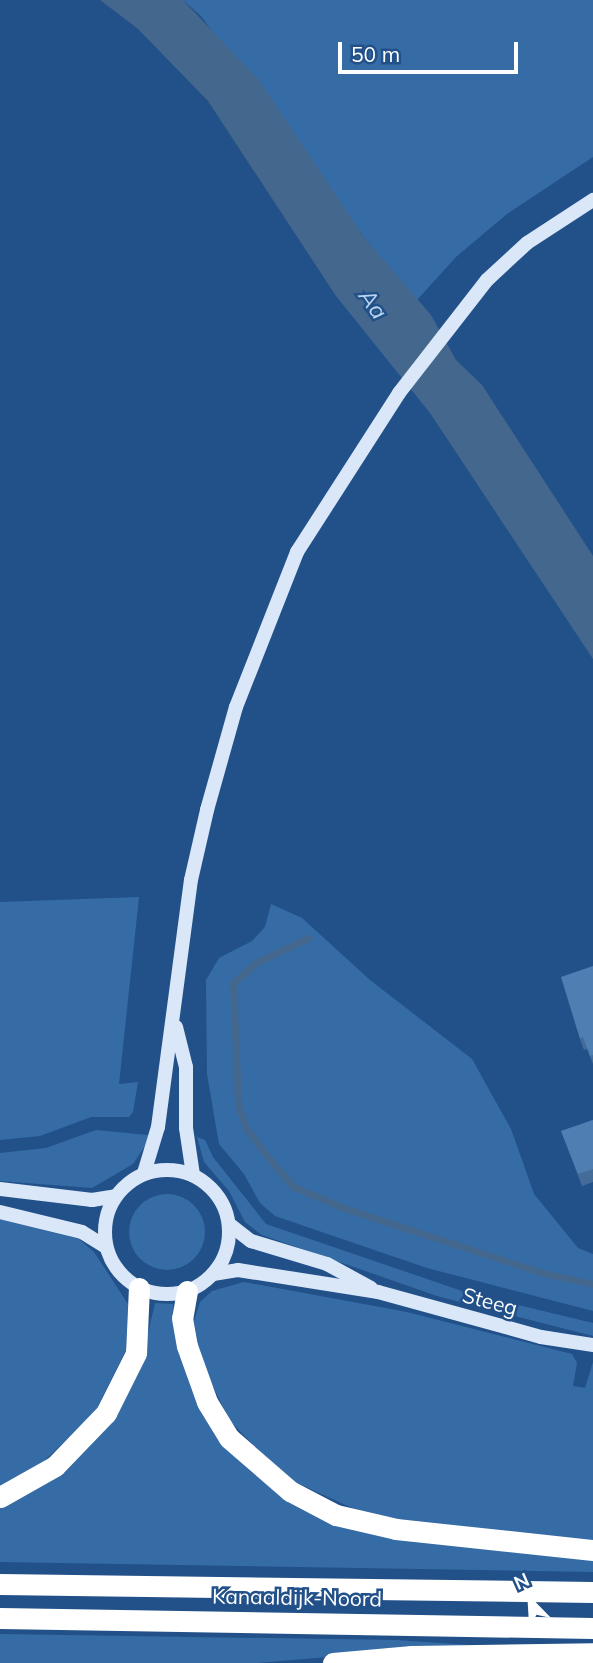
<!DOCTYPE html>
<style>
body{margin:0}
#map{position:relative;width:593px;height:1663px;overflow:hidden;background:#225189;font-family:Mulish,sans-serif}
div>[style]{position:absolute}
.green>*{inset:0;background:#366ca6}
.round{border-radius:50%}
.water>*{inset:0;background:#44678e}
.stream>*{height:7px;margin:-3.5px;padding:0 3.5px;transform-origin:3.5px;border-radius:3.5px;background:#44678e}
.secondary>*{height:14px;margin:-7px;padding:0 7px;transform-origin:7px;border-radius:7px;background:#d9e7f8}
.secondary>.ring{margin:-7px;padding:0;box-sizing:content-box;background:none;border:14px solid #d9e7f8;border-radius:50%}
.highway>*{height:21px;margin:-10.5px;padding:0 10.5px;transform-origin:10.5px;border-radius:10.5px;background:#fff}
.wall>*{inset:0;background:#446c99}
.building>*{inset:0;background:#4f7eb2}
span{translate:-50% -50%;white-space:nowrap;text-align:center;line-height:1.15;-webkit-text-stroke:5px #225189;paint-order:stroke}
.street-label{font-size:21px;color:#fff}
.water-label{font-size:23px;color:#b9d4f1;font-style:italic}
.north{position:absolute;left:495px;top:1565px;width:70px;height:70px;-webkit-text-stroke:5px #225189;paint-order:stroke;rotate:336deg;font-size:19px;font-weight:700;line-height:28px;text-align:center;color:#fff}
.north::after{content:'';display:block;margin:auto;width:24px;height:32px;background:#fff;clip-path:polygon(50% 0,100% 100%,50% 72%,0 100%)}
.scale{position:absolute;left:338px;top:42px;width:180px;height:32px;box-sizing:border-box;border:4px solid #fff;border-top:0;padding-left:9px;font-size:21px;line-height:24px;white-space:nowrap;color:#fff;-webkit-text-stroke:5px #225189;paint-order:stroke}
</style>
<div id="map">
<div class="green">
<div style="clip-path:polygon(183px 0,593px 0,593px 157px,507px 214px,456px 257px,417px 300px,363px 236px,201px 16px)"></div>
<div style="clip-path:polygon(139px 897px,119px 1084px,138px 1082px,133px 1112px,129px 1117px,91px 1117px,40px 1136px,0 1140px,0 902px)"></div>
<div style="clip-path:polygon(271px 904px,302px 918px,370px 980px,472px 1059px,511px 1129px,534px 1194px,578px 1248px,593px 1254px,593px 1311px,427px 1268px,275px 1216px,260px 1203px,244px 1174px,219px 1144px,207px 1074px,206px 980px,219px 958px,252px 941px,265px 927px)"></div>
<div style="clip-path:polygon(96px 1130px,148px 1135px,147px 1143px,133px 1164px,92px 1188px,0 1181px,0 1153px,46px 1148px)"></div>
<div style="clip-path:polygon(197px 1137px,205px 1140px,213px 1157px,266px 1224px,465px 1292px,593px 1323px,593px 1336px,437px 1296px,262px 1235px,245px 1222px,229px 1191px,204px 1162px)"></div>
<div class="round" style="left:129px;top:1194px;width:76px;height:76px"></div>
<div style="clip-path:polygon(0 1219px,79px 1239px,94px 1252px,128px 1304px,126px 1350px,94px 1414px,43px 1462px,0 1486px)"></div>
<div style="clip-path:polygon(244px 1282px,407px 1312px,572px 1354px,577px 1363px,573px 1386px,585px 1388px,593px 1362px,593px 1542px,426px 1525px,361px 1512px,286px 1478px,230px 1421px,200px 1360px,194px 1321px,200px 1302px,212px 1291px)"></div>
<div style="clip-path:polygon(155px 1303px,173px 1304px,177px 1344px,192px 1391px,230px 1451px,252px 1473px,296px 1504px,593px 1557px,593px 1572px,0 1562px,0 1506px,59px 1474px,110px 1424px,139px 1372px)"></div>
<div style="clip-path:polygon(0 1634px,396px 1640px,470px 1645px,257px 1663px,0 1663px)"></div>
</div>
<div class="water">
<div style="clip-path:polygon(100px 0,183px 0,258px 79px,363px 236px,431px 315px,456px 360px,482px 385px,593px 556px,593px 659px,430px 413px,336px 296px,208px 101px,137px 28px)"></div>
</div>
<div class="stream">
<div style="left:308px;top:938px;width:56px;rotate:154.8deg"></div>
<div style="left:257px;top:962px;width:32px;rotate:139deg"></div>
<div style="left:233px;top:983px;width:121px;rotate:87.6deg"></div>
<div style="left:238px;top:1104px;width:25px;rotate:72deg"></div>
<div style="left:246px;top:1128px;width:41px;rotate:52.9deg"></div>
<div style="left:271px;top:1161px;width:35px;rotate:49deg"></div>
<div style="left:294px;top:1187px;width:54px;rotate:22.8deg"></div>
<div style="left:344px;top:1208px;width:209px;rotate:18.1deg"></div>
<div style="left:543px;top:1273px;width:51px;rotate:12.4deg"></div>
</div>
<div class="secondary">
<div style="left:176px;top:1027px;width:41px;rotate:76deg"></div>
<div style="left:186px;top:1067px;width:61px;rotate:90deg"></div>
<div style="left:186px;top:1128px;width:48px;rotate:81.5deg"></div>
<div class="ring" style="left:105px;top:1170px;width:110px;height:110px"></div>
<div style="left:144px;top:1173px;width:48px;rotate:-73.1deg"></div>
<div style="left:158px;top:1127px;width:249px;rotate:-82.4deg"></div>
<div style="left:191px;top:880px;width:72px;rotate:-77.1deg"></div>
<div style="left:207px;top:810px;width:107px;rotate:-74.3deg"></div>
<div style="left:236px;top:707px;width:167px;rotate:-68.5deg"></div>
<div style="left:297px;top:552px;width:189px;rotate:-57.3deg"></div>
<div style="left:399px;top:393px;width:143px;rotate:-52.1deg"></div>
<div style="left:487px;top:280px;width:54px;rotate:-42.8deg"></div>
<div style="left:527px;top:243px;width:79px;rotate:-33.1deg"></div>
<div style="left:0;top:1189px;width:93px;rotate:6.8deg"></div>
<div style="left:92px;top:1200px;width:24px;rotate:-9deg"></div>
<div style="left:0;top:1212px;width:84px;rotate:13.7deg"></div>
<div style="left:82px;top:1232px;width:28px;rotate:32deg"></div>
<div style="left:229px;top:1224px;width:28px;rotate:38deg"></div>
<div style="left:251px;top:1241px;width:79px;rotate:16.8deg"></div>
<div style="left:327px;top:1264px;width:50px;rotate:28.6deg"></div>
<div style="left:213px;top:1274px;width:25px;rotate:-9deg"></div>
<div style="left:238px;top:1270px;width:142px;rotate:8.9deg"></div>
<div style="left:378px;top:1292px;width:169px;rotate:15.4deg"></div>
<div style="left:541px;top:1337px;width:53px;rotate:8.7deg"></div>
</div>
<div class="highway">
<div style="left:187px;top:1291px;width:27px;rotate:100deg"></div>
<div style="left:182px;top:1318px;width:28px;rotate:80deg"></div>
<div style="left:187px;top:1346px;width:59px;rotate:70.3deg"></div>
<div style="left:207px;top:1402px;width:42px;rotate:58.6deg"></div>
<div style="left:229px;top:1438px;width:81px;rotate:41deg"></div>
<div style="left:290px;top:1491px;width:52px;rotate:27.6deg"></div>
<div style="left:336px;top:1515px;width:62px;rotate:13.1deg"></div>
<div style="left:396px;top:1529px;width:198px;rotate:6.1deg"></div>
<div style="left:0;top:1497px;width:63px;rotate:-29.4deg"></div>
<div style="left:55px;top:1466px;width:74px;rotate:-46.1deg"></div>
<div style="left:106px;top:1413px;width:67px;rotate:-63.4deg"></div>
<div style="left:136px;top:1353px;width:65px;rotate:-87.4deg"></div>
<div style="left:0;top:1584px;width:593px;rotate:0.77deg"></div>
<div style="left:0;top:1618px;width:593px;rotate:0.97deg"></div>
<div style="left:333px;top:1663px;width:79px;rotate:-5.1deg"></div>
<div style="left:412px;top:1656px;width:181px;rotate:-0.9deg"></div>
</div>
<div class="wall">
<div style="clip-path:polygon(593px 966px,593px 1064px,587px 1049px,584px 1050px,580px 1039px)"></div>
<div style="clip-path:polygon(593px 1120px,593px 1182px,582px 1186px,561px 1131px)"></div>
</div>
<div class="building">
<div style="clip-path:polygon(593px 966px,593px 1055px,590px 1056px,583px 1037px,580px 1039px,561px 977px)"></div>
<div style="clip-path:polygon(593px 1120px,593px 1169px,578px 1174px,561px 1131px)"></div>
</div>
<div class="street-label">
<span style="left:490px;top:1301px;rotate:15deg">Steeg</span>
<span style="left:297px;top:1597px;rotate:1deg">Kanaaldijk-Noord</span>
</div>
<div class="water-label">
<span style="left:373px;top:304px;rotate:55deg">Aa</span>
</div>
<div class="north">N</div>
<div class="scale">50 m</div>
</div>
